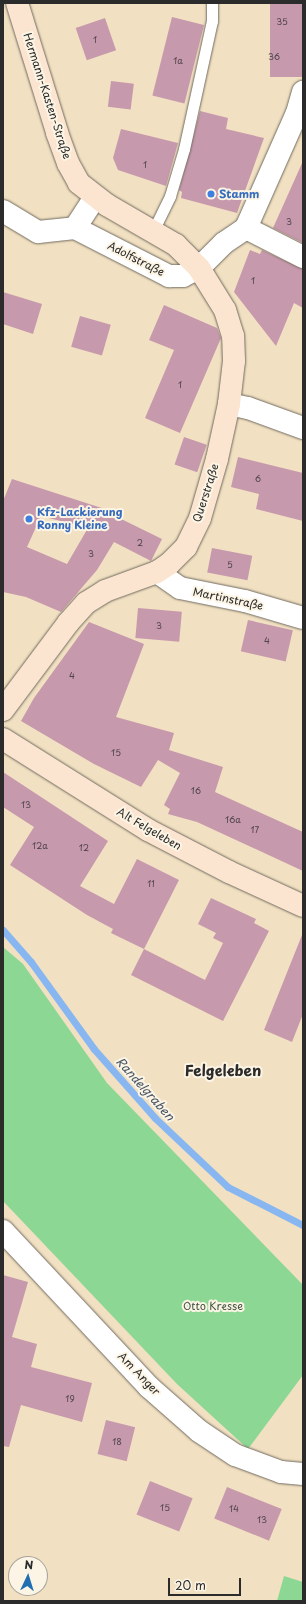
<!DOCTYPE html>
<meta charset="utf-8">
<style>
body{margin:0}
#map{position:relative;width:306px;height:1604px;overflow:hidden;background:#f1e0c1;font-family:"Playpen Sans",sans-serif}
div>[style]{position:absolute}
.green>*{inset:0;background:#8cd794}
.stream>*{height:7px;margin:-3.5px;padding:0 3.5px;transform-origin:3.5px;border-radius:3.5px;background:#87b6f1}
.building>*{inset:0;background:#c799ad;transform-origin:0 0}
.roads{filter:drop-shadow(0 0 1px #706a60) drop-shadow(0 0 1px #706a60)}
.lane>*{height:11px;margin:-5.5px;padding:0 5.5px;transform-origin:5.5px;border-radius:5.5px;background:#fff}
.street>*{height:22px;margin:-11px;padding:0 11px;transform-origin:11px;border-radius:11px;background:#fff}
.secondary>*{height:22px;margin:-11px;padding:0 11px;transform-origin:11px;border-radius:11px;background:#fce5d0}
.dots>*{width:11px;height:11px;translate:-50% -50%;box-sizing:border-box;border:2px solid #fcf5e5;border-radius:50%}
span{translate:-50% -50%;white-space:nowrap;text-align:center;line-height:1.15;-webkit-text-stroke:4px #fcf5e5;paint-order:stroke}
.number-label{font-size:9px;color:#52464c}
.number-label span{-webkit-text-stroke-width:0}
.street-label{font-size:11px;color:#2b2b2b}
.shop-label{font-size:11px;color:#366cbe;font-weight:700}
.left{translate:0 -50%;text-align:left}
.park-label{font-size:11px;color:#435645}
.water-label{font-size:12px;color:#475566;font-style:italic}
.district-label{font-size:15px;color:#2b2b2b;font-weight:700}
.frame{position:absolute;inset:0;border:4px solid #2b2b2b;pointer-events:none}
.north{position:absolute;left:8px;top:1556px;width:40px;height:40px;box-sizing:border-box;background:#fcf5e5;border:1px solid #a8a49b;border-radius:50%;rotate:4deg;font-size:11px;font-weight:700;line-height:16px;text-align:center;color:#2b2b2b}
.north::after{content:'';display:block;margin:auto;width:14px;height:18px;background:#1f6fb2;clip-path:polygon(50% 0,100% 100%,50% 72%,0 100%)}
.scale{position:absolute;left:168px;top:1578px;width:73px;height:18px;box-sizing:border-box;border:2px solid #2b2b2b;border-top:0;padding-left:5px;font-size:12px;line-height:14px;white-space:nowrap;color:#2b2b2b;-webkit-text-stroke:3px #fcf5e5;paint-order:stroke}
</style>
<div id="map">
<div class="green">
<div style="clip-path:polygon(3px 947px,23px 964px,107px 1083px,303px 1285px,303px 1375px,248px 1449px,177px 1384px,3px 1201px)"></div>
<div style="clip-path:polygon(284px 1576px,303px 1582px,303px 1601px,277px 1601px)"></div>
</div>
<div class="stream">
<div style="left:3px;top:930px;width:43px;rotate:48.8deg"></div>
<div style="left:31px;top:962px;width:107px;rotate:54.1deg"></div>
<div style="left:94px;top:1049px;width:92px;rotate:48.5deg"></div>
<div style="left:155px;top:1118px;width:100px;rotate:43.4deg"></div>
<div style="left:228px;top:1187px;width:84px;rotate:26.9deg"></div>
</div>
<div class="building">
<div style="left:270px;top:3px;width:32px;height:74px"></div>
<div style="left:172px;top:17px;width:33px;height:81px;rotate:14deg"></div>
<div style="left:105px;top:18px;width:34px;height:31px;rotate:71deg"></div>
<div style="left:111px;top:81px;width:23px;height:26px;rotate:7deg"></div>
<div style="clip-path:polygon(200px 111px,228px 118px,226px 129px,264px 138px,237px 213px,181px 198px,182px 192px,179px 190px)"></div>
<div style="clip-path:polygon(121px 129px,178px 143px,166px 186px,118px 170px,113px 158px)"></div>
<div style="clip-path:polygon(303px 161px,303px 243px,273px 228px)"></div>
<div style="clip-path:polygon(250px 250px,260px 254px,262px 250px,303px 269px,303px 308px,294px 303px,276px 346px,234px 292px)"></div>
<div style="clip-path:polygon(3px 292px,42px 304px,33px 334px,3px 324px)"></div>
<div style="clip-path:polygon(164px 305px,217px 328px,221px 338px,180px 433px,145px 418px,174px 350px,149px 340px)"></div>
<div style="left:80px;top:316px;width:32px;height:32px;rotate:16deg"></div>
<div style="left:184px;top:437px;width:24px;height:29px;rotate:19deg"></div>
<div style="clip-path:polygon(238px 457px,303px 473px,303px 521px,256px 509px,259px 494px,231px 487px)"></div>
<div style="clip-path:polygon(evenodd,12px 479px,114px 512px,113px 515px,162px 539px,151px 561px,114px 542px,97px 570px,61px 612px,26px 597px,3px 592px,3px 501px,12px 479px,41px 516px,88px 528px,67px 564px,27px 547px,41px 516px)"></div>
<div style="left:212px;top:548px;width:41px;height:25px;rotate:11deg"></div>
<div style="left:138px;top:608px;width:44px;height:30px;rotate:5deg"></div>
<div style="left:248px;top:620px;width:46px;height:32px;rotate:13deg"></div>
<div style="clip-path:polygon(89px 622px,144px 644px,116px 717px,174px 733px,169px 750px,223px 767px,215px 792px,303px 832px,303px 871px,197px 822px,168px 814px,170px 809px,164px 805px,180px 773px,158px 760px,141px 787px,94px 764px,21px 721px,34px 698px)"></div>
<div style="clip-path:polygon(3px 772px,108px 841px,80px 886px,114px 904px,137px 859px,179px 880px,144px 949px,111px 933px,113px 929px,87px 915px,10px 865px,34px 827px,3px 807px)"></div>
<div style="clip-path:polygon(211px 898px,256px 919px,254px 923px,269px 931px,223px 1021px,131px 975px,144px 949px,205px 980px,223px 943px,213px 938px,216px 933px,198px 924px)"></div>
<div style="clip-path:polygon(302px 935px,303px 1014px,292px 1042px,264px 1030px)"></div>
<div style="clip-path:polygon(3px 1275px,28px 1282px,12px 1337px,37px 1344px,31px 1367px,92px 1383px,82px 1422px,21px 1405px,9px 1447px,3px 1446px)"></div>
<div style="left:106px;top:1420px;width:30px;height:35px;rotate:14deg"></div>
<div style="left:150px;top:1481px;width:46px;height:36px;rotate:22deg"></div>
<div style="left:227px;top:1487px;width:59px;height:34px;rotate:22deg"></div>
</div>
<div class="roads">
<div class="lane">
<div style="left:154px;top:229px;width:37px;rotate:-64deg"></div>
<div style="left:170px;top:196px;width:49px;rotate:-73.4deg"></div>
<div style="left:184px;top:149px;width:131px;rotate:-77.7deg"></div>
<div style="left:212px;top:21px;width:18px;rotate:-90deg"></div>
</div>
<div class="street">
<div style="left:3px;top:211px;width:41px;rotate:31deg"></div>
<div style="left:38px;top:232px;width:37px;rotate:-6deg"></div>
<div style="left:75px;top:228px;width:106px;rotate:27.1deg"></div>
<div style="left:169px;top:276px;width:14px"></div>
<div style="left:183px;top:276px;width:18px;rotate:-27deg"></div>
<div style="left:199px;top:268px;width:35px;rotate:-45deg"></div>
<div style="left:224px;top:243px;width:27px;rotate:-34deg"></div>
<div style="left:246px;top:228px;width:64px;rotate:27deg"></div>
<div style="left:75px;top:228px;width:37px;rotate:-57deg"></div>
<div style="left:246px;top:228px;width:126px;rotate:-66.1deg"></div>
<div style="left:297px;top:113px;width:22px;rotate:-74deg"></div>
<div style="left:229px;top:404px;width:19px;rotate:12deg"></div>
<div style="left:248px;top:408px;width:59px;rotate:20deg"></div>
<div style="left:157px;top:572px;width:28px;rotate:35deg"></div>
<div style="left:180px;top:588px;width:66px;rotate:11.3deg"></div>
<div style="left:245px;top:601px;width:60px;rotate:16.3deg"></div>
<div style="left:3px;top:1231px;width:214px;rotate:46.9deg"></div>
<div style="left:149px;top:1387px;width:67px;rotate:41.3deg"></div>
<div style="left:199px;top:1431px;width:43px;rotate:33.7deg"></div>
<div style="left:235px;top:1455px;width:49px;rotate:20.3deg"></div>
<div style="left:281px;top:1472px;width:22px;rotate:5deg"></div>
</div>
<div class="secondary">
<div style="left:3px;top:710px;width:109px;rotate:-53.2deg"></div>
<div style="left:68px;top:623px;width:27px;rotate:-48deg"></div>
<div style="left:86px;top:603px;width:22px;rotate:-32deg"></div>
<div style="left:105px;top:591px;width:55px;rotate:-20.1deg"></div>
<div style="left:157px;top:572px;width:14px;rotate:-34deg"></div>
<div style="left:169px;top:564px;width:24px;rotate:-45deg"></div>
<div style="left:186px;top:547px;width:32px;rotate:-64deg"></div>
<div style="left:200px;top:518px;width:61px;rotate:-73.9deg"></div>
<div style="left:217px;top:459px;width:56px;rotate:-77.7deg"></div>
<div style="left:229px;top:404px;width:43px;rotate:-83.4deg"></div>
<div style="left:234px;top:361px;width:25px;rotate:-92deg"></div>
<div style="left:233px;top:336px;width:27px;rotate:-107deg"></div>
<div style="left:225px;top:310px;width:49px;rotate:-121.8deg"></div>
<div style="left:199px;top:268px;width:33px;rotate:-135deg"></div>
<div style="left:176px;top:245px;width:80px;rotate:-149.9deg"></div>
<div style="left:107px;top:205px;width:36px;rotate:-142deg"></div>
<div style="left:79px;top:183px;width:23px;rotate:-119deg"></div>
<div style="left:68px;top:163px;width:33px;rotate:-110deg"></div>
<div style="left:57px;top:132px;width:135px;rotate:-107.2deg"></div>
<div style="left:3px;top:739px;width:171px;rotate:32.1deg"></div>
<div style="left:148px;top:830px;width:91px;rotate:27.4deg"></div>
<div style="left:229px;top:872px;width:81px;rotate:24.7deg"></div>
</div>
</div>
<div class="dots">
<div style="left:211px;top:194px;background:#3f7fe0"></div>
<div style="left:29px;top:519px;background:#3f7fe0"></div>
</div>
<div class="number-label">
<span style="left:282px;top:21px">35</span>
<span style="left:95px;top:39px">1</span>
<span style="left:274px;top:56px">36</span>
<span style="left:178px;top:60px">1a</span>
<span style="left:145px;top:164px">1</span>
<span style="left:289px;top:221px">3</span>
<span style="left:253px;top:280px">1</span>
<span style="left:180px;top:384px">1</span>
<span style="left:258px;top:478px">6</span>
<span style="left:140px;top:542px">2</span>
<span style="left:91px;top:553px">3</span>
<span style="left:230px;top:564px">5</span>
<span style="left:159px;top:625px">3</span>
<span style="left:267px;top:640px">4</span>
<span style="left:72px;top:675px">4</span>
<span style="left:116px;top:752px">15</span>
<span style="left:196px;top:790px">16</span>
<span style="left:26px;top:804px">13</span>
<span style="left:233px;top:819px">16a</span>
<span style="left:255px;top:829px">17</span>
<span style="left:40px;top:845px">12a</span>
<span style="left:84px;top:847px">12</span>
<span style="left:151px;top:883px">11</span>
<span style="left:70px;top:1398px">19</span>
<span style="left:117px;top:1441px">18</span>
<span style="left:165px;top:1507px">15</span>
<span style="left:234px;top:1508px">14</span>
<span style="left:262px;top:1519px">13</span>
</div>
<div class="street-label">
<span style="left:47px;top:96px;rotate:72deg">Hermann-Kasten-Straße</span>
<span style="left:136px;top:259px;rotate:27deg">Adolfstraße</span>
<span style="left:206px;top:493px;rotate:-72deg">Querstraße</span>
<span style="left:228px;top:599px;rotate:12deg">Martinstraße</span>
<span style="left:149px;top:829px;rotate:30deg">Alt Felgeleben</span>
<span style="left:139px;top:1374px;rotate:46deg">Am Anger</span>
</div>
<div class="shop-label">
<span class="left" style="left:219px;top:194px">Stamm</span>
<span class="left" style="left:37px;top:519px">Kfz-Lackierung<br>Ronny Kleine</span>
</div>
<div class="park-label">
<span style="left:213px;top:1306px">Otto Kresse</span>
</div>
<div class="water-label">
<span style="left:145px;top:1089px;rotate:48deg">Randelgraben</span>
</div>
<div class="district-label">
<span style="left:223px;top:1070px">Felgeleben</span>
</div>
<div class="frame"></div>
<div class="north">N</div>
<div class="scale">20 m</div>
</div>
